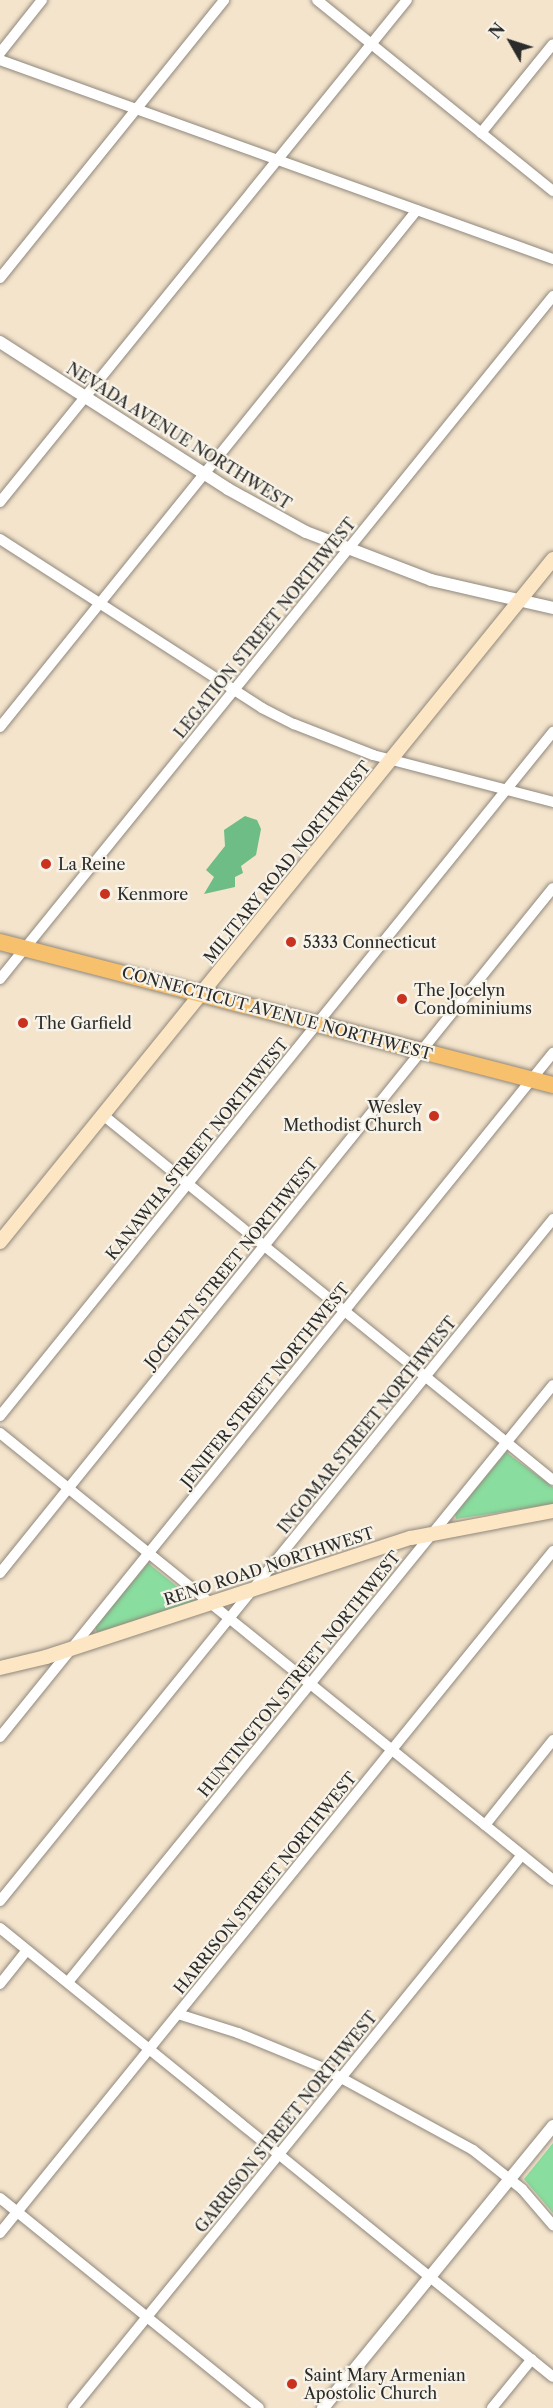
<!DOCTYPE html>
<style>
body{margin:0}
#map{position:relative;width:553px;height:2408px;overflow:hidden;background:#f4e4cc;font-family:"Libre Caslon Text",serif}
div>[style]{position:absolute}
.green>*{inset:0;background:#89dd9f}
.forest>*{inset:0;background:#6ebc86}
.roads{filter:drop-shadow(0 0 2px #90887c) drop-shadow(0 0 2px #90887c)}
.minor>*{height:10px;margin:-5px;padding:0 5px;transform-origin:5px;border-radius:5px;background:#fff}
.tertiary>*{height:12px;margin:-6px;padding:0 6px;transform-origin:6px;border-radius:6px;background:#fff}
.secondary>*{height:14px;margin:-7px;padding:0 7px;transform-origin:7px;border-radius:7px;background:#fce6c4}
.primary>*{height:16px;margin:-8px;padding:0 8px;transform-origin:8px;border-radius:8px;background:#f7c06c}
.dots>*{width:16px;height:16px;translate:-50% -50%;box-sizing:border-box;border:3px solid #f7f3e8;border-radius:50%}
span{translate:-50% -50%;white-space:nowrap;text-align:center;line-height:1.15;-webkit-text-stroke:4.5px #f7f3e8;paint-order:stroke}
.street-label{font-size:16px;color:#2b2b2b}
.poi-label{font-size:16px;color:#2b2b2b}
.left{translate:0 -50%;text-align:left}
.right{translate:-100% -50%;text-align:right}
.north{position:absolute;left:481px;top:12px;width:60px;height:60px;-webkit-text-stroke:4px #f7f3e8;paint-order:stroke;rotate:309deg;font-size:16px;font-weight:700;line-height:24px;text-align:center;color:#2b2b2b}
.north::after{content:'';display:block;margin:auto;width:21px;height:27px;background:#2b2b2b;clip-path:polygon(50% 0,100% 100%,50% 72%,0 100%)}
</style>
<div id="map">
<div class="green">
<div style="clip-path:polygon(506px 1452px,553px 1487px,553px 1504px,456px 1519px,455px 1514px)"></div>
<div style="clip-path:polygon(148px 1563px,195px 1601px,97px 1633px,95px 1627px)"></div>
<div style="clip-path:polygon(553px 2143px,553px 2213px,524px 2179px)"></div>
</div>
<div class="forest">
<div style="clip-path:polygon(245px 816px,257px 820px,261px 829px,256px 855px,241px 866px,243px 873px,235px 877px,235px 887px,204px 894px,214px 877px,206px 870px,225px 846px,224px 830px)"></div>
</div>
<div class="roads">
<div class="minor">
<div style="left:317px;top:0;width:304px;rotate:39deg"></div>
<div style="left:0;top:53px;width:68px;rotate:-51.6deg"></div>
<div style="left:0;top:60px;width:588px;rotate:19.79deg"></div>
<div style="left:481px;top:133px;width:114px;rotate:-51deg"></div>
<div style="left:0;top:278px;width:357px;rotate:-51.1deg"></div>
<div style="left:0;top:502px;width:646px;rotate:-50.97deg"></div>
<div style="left:0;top:539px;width:312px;rotate:32.8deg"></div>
<div style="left:262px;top:708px;width:36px;rotate:27deg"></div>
<div style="left:294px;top:724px;width:85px;rotate:21.4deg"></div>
<div style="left:373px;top:755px;width:186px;rotate:14.6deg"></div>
<div style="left:0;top:727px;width:664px;rotate:-51.11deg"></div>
<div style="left:0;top:979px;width:879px;rotate:-51deg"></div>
<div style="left:103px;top:1115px;width:579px;rotate:39.05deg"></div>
<div style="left:0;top:1416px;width:880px;rotate:-51.05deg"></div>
<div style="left:0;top:1433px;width:711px;rotate:38.95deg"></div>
<div style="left:0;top:1573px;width:880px;rotate:-51.09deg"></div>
<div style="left:0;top:1737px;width:880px;rotate:-51.05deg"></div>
<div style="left:485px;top:1825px;width:109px;rotate:-51.3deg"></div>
<div style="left:0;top:1901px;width:878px;rotate:-50.96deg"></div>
<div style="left:0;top:1928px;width:712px;rotate:39.07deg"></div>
<div style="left:68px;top:1982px;width:769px;rotate:-50.91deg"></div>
<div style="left:0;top:1984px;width:43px;rotate:-51.5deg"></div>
<div style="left:178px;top:2014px;width:63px;rotate:17.6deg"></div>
<div style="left:238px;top:2033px;width:90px;rotate:22.3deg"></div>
<div style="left:321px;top:2067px;width:173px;rotate:28.6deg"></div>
<div style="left:473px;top:2150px;width:63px;rotate:38.5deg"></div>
<div style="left:522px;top:2189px;width:48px;rotate:49.3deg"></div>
<div style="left:0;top:2198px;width:333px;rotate:39deg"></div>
<div style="left:0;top:2233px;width:878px;rotate:-50.96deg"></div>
<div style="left:73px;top:2408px;width:712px;rotate:-50.93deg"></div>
<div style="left:492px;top:2408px;width:63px;rotate:-50.8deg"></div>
</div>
<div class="tertiary">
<div style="left:0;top:342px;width:271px;rotate:32.8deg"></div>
<div style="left:228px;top:489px;width:89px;rotate:28.9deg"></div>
<div style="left:306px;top:532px;width:134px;rotate:21deg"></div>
<div style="left:431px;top:580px;width:125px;rotate:12.9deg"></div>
<div style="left:323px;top:2408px;width:364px;rotate:-50.8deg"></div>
</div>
<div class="secondary">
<div style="left:0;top:1242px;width:879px;rotate:-51deg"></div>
<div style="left:0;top:1668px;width:47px;rotate:-13.4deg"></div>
<div style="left:46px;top:1657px;width:384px;rotate:-18.1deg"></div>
<div style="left:411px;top:1538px;width:145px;rotate:-10.8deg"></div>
</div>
<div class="primary">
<div style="left:0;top:942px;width:571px;rotate:14.5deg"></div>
</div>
</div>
<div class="dots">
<div style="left:46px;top:864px;background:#c8321e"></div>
<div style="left:105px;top:894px;background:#c8321e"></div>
<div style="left:291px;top:942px;background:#c8321e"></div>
<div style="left:402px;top:999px;background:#c8321e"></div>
<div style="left:23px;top:1023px;background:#c8321e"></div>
<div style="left:434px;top:1116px;background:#c8321e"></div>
<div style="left:292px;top:2384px;background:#c8321e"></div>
</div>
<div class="street-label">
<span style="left:179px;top:436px;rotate:32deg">NEVADA AVENUE NORTHWEST</span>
<span style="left:265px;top:628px;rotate:-51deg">LEGATION STREET NORTHWEST</span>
<span style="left:287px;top:862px;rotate:-51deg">MILITARY ROAD NORTHWEST</span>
<span style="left:277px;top:1013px;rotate:15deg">CONNECTICUT AVENUE NORTHWEST</span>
<span style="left:197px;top:1149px;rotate:-51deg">KANAWHA STREET NORTHWEST</span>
<span style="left:231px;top:1263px;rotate:-51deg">JOCELYN STREET NORTHWEST</span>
<span style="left:265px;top:1385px;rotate:-51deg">JENIFER STREET NORTHWEST</span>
<span style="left:367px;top:1425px;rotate:-51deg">INGOMAR STREET NORTHWEST</span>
<span style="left:269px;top:1566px;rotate:-18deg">RENO ROAD NORTHWEST</span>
<span style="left:299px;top:1674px;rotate:-51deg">HUNTINGTON STREET NORTHWEST</span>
<span style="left:265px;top:1883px;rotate:-51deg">HARRISON STREET NORTHWEST</span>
<span style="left:286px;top:2122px;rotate:-51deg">GARRISON STREET NORTHWEST</span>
</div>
<div class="poi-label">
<span class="left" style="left:58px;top:864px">La Reine</span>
<span class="left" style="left:117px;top:894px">Kenmore</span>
<span class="left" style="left:303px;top:942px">5333 Connecticut</span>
<span class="left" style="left:414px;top:999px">The Jocelyn<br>Condominiums</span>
<span class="left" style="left:35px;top:1023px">The Garfield</span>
<span class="right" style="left:422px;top:1116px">Wesley<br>Methodist Church</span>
<span class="left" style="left:304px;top:2384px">Saint Mary Armenian<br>Apostolic Church</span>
</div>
<div class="north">N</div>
</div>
